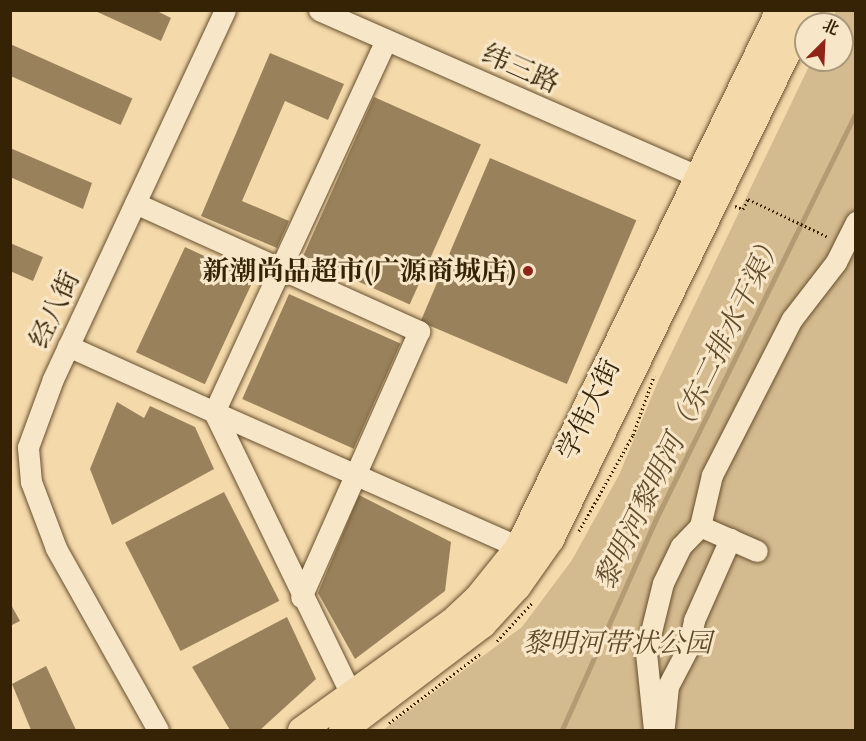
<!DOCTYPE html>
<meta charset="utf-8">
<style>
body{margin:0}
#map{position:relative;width:866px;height:741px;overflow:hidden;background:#f4d9ab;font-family:"EB Garamond","Noto Serif SC",serif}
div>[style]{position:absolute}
.green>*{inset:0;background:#d4ba8f}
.stream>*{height:4.5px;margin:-2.25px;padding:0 2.25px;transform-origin:2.25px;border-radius:2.25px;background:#b39b73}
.building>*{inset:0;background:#99825b;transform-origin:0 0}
.path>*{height:3px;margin-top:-1.5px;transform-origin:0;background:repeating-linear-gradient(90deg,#362305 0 1.5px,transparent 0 4.5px)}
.roads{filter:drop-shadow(0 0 2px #66502e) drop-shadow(0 0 2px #66502e)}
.minor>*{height:21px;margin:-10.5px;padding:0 10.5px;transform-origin:10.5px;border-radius:10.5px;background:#f8e6c8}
.major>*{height:27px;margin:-13.5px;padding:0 13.5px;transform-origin:13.5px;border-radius:13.5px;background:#f4d9ab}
.dots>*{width:16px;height:16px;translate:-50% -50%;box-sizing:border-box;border:3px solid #f8e6c8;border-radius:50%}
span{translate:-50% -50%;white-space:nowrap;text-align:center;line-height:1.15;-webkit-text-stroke:6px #f8e6c8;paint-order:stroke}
.street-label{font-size:27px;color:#362305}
.poi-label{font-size:27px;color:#362305;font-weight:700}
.right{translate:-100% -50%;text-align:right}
.park-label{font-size:27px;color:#5e4928;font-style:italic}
.water-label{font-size:28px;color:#624d2c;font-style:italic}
.frame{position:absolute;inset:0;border:12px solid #362305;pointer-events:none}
.north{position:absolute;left:794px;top:12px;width:60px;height:60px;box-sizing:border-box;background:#f8e6c8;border:2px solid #aa987a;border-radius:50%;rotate:24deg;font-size:16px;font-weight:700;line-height:24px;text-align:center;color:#362305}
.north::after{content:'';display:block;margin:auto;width:21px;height:27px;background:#8f2418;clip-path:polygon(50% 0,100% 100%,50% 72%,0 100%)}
</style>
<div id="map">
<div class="green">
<div style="clip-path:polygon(836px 11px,855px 11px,855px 730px,383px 730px,522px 627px,572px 560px,619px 475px,659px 379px,812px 60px,842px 60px,842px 24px,830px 24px)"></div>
</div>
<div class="stream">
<div style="left:562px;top:730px;width:229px;rotate:-66deg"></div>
<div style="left:655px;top:521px;width:456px;rotate:-63.8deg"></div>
</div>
<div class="building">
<div style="clip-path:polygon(93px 10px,155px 10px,171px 18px,161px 41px)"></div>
<div style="left:10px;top:44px;width:134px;height:29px;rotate:24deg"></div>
<div style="clip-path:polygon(270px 53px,344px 84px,328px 120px,285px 101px,242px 201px,289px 221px,277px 248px,201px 216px)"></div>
<div style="left:374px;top:97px;width:117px;height:175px;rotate:24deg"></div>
<div style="clip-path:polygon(10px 148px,92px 183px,83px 209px,10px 177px)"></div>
<div style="left:490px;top:158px;width:159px;height:178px;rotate:23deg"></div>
<div style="clip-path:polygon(10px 243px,43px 257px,33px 281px,10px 271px)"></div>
<div style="left:185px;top:247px;width:76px;height:116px;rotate:25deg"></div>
<div style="left:289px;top:294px;width:122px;height:115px;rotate:24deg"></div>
<div style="clip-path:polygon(117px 402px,144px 418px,150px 406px,195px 427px,214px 469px,112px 525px,90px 469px)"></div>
<div style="left:224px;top:492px;width:122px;height:111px;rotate:63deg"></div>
<div style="clip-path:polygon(359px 495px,451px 542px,445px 591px,355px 659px,318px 593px)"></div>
<div style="clip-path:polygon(10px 603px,20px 621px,10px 626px)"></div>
<div style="clip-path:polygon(287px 617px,316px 679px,260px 730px,230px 730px,192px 667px)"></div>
<div style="clip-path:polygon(46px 666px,76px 730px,31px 730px,12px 684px)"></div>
</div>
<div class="path">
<div style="left:735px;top:206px;width:9px;rotate:21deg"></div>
<div style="left:743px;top:209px;width:11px;rotate:-63deg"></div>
<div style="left:748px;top:199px;width:89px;rotate:25.4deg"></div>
<div style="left:579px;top:531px;width:110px;rotate:-60.6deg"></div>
<div style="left:633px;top:435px;width:63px;rotate:-70.4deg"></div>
<div style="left:497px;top:641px;width:53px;rotate:-47.3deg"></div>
<div style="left:389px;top:723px;width:114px;rotate:-37.2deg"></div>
</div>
<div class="roads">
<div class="minor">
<div style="left:319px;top:10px;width:415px;rotate:23.7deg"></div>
<div style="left:386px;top:40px;width:410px;rotate:114.8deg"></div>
<div style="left:214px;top:412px;width:333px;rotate:23.9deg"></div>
<div style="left:135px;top:203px;width:312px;rotate:24.3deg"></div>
<div style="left:419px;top:331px;width:291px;rotate:113.9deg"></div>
<div style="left:68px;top:346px;width:160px;rotate:24.3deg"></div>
<div style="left:214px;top:412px;width:314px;rotate:64.1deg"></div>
<div style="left:700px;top:526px;width:62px;rotate:23.7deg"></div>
<div style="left:664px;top:726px;width:40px;rotate:-84.3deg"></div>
<div style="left:668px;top:686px;width:45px;rotate:-62.3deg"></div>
<div style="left:689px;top:646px;width:26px;rotate:-79deg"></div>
<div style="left:694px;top:620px;width:89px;rotate:-66deg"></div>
<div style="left:158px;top:730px;width:209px;rotate:-119.3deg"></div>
<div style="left:56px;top:548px;width:71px;rotate:-110.7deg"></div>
<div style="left:31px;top:482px;width:35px;rotate:-95deg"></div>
<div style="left:28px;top:447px;width:72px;rotate:-69.8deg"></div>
<div style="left:53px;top:379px;width:407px;rotate:-65deg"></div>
<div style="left:654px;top:730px;width:78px;rotate:-95.9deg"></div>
<div style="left:646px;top:652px;width:71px;rotate:-76.2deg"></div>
<div style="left:663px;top:583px;width:41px;rotate:-64.1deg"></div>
<div style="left:681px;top:546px;width:28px;rotate:-46deg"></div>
<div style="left:700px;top:526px;width:52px;rotate:-76.8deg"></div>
<div style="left:712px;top:475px;width:175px;rotate:-62.9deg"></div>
<div style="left:792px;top:319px;width:72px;rotate:-52.3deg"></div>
<div style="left:836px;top:262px;width:45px;rotate:-63.4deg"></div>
</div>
<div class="major">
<div style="left:301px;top:730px;width:185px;rotate:-35.8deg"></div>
<div style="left:451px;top:622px;width:35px;rotate:-43deg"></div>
<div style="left:477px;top:598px;width:65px;rotate:-51.2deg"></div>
<div style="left:518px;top:547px;width:597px;rotate:-64.08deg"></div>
<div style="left:342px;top:730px;width:176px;rotate:-37.1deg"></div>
<div style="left:482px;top:624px;width:52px;rotate:-47.4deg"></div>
<div style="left:517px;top:586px;width:57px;rotate:-54.9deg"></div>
<div style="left:550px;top:539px;width:588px;rotate:-64.09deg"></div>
</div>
</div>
<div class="dots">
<div style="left:528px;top:271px;background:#8f2418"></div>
</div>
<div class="street-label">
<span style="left:521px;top:68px;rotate:24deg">纬三路</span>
<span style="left:54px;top:309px;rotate:-65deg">经八街</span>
<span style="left:588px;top:409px;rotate:-64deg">学伟大街</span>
</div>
<div class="poi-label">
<span class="right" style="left:516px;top:271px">新潮尚品超市(广源商城店)</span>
</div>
<div class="park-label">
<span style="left:617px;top:643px">黎明河带状公园</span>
</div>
<div class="water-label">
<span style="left:688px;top:411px;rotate:-64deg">黎明河黎明河（东二排水干渠）</span>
</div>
<div class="frame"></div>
<div class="north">北</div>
</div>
